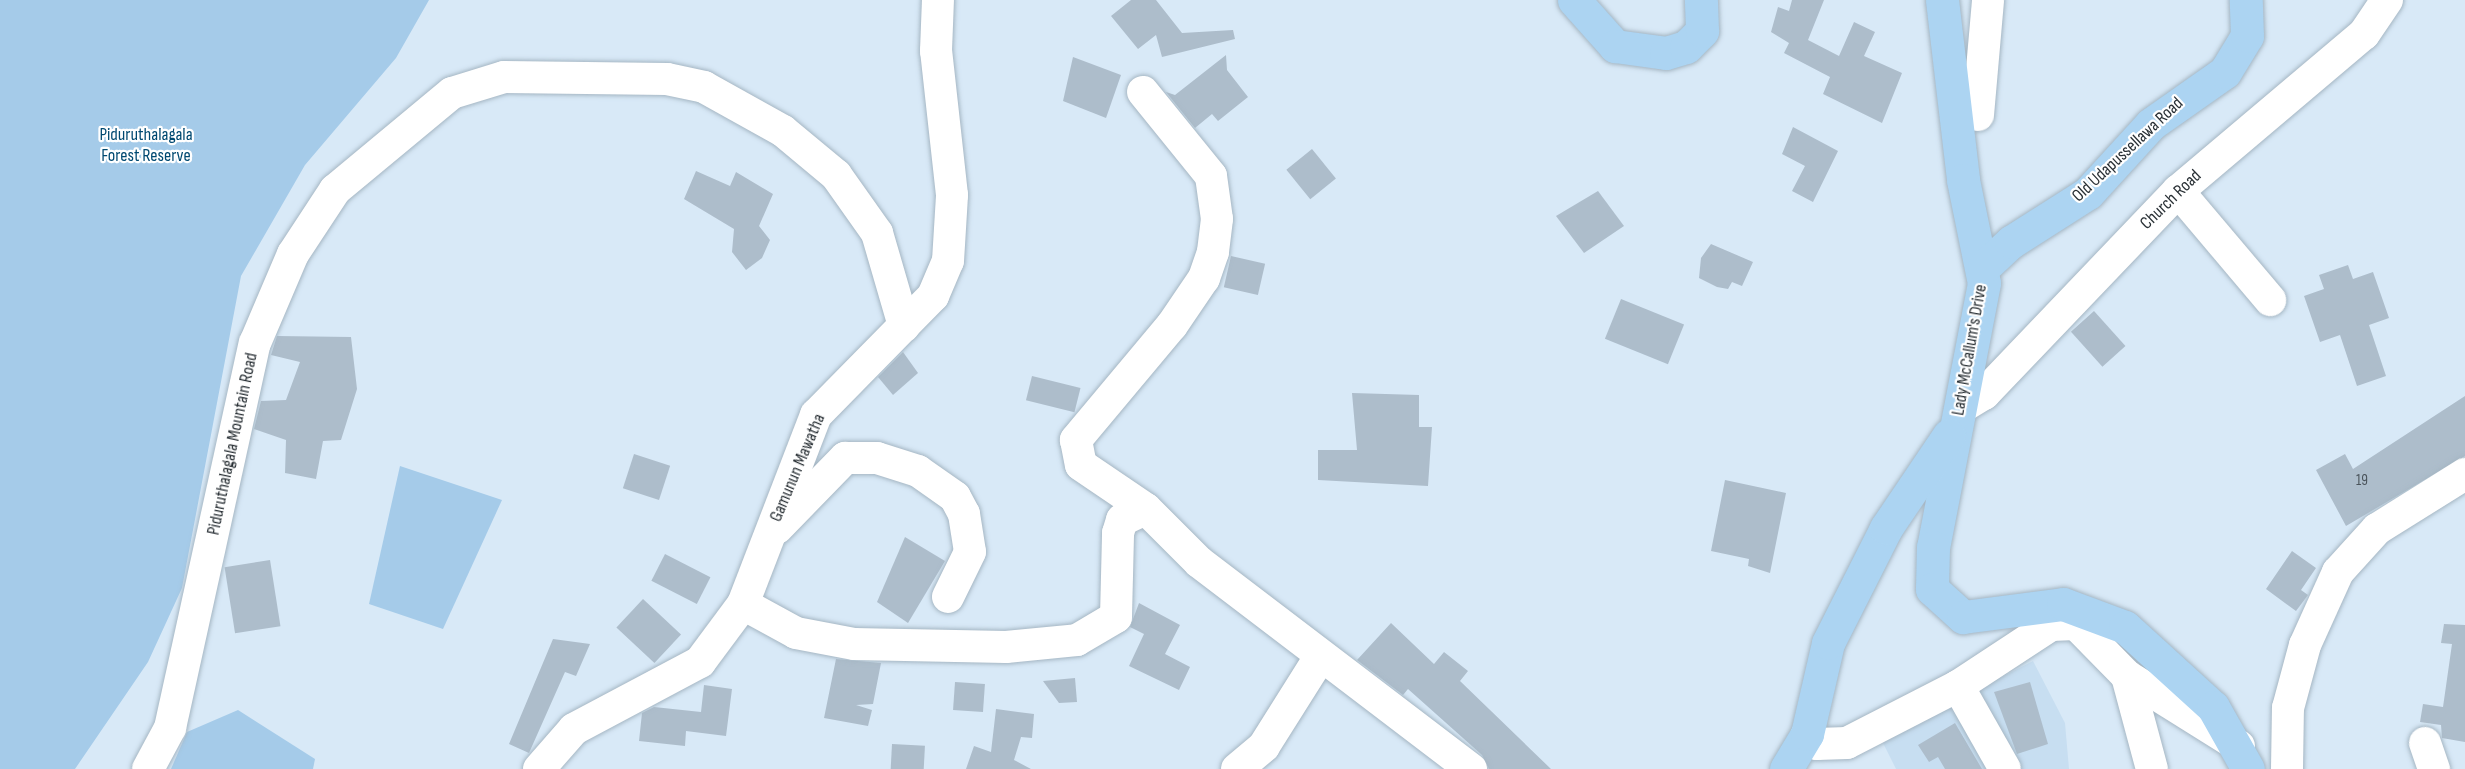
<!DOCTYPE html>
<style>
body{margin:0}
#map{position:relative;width:2465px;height:769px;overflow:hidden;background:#d8e9f7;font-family:"Sofia Sans Condensed",sans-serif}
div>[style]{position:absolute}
.built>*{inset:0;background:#c7def1}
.green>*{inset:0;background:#a5cbe9}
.building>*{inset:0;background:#adbdcb;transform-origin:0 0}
.roads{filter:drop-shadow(0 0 2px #a5b6c3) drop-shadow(0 0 2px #a5b6c3)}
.minor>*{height:32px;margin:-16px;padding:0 16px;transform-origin:16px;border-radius:16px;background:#fff}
.major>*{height:33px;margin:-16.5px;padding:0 16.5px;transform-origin:16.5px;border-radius:16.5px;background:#acd4f2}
span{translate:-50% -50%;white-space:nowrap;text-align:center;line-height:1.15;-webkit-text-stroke:4.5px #fff;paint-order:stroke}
.number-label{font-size:15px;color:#4a535a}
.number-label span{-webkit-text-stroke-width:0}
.park-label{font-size:18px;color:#004971}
.street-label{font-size:18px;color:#293035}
</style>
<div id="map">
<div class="built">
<div style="clip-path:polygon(2033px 661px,2065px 723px,2069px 769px,1896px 769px,1881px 739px)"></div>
</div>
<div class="green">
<div style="clip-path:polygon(0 0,429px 0,396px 58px,305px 165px,241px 276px,182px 588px,148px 662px,75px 769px,0 769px)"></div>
<div style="clip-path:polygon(400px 466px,502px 500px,443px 629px,369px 604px)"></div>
<div style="clip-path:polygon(238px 710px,315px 759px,313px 769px,171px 769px,187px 732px)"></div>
</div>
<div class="building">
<div style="clip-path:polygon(1131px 0,1156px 0,1182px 33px,1233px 30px,1235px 39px,1162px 57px,1156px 35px,1138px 49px,1111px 16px)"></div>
<div style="clip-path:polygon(1792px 0,1824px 0,1808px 40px,1839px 56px,1854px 22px,1875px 32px,1864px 56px,1902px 73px,1882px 123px,1823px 94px,1830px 77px,1784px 53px,1789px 43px,1771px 32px,1778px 7px,1789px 11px)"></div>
<div style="clip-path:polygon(1226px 55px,1227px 70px,1248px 97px,1218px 121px,1212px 114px,1195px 128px,1166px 92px,1175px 95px)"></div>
<div style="clip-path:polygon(1073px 57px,1121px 75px,1106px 118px,1063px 101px)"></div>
<div style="clip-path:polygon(1793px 127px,1838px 151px,1813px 202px,1792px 191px,1805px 166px,1782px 154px)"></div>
<div style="left:1312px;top:149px;width:38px;height:33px;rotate:51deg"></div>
<div style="clip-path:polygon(696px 171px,730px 186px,736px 172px,773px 194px,759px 226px,770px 240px,762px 258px,746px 270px,732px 252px,734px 229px,684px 199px)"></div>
<div style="clip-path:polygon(1598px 191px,1624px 226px,1584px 253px,1556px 216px)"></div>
<div style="clip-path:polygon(1711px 244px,1753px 262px,1742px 286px,1732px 282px,1728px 289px,1717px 287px,1699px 278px,1701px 258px)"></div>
<div style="left:1231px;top:256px;width:35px;height:32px;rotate:13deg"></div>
<div style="clip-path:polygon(2348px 265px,2353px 279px,2373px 272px,2389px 318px,2369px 325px,2386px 376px,2357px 386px,2340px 335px,2320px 342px,2304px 296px,2324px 289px,2319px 275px)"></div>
<div style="left:1621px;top:299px;width:68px;height:43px;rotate:22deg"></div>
<div style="left:2094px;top:311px;width:47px;height:31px;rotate:48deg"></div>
<div style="clip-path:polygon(277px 336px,351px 337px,357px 389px,341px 440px,323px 441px,316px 479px,285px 473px,286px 440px,254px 429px,261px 401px,286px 400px,300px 362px,271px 355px)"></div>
<div style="clip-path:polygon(903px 352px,918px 373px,893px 395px,878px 377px)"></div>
<div style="left:1032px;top:376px;width:50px;height:25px;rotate:14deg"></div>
<div style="clip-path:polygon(1352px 393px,1419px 395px,1419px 427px,1432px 427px,1428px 486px,1318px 480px,1318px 450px,1357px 450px)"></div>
<div style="clip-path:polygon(2465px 396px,2465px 456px,2346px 526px,2316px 470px,2345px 454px,2353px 469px)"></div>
<div style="left:634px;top:454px;width:38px;height:36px;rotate:18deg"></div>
<div style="clip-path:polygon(1725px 480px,1786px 493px,1770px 573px,1748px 566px,1749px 559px,1711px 551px)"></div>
<div style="clip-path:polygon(905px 537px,945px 561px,908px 623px,877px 602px)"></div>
<div style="clip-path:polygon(2292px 551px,2316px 568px,2301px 590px,2308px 595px,2296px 611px,2266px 589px)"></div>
<div style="left:665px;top:554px;width:51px;height:30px;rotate:27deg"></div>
<div style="left:270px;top:560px;width:67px;height:46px;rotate:81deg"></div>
<div style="left:643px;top:599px;width:52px;height:39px;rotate:43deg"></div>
<div style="clip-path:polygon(1139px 603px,1180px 625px,1165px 654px,1190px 667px,1179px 690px,1129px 666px,1144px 634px,1130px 627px)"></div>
<div style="clip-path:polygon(1391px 623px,1434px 664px,1444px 652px,1468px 671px,1460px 681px,1551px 769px,1489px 769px,1482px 755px,1408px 689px,1403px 695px,1357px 660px)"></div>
<div style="clip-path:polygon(2444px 624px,2465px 625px,2465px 742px,2442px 738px,2441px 725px,2420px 722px,2423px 704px,2443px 707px,2452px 644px,2441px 643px)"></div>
<div style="clip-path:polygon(553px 639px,590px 644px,576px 676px,565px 672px,529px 753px,509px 744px)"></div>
<div style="clip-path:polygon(836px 659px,881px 663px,873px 704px,856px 705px,872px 710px,868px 726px,824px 718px)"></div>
<div style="clip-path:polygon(1075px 678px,1077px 702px,1059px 703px,1043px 681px)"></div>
<div style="left:955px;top:682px;width:30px;height:28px;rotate:4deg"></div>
<div style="clip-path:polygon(2030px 682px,2048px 744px,2017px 754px,1994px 692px)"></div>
<div style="clip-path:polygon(704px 685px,732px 689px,726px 736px,686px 731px,685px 746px,639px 741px,642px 713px,654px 707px,701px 712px)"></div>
<div style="clip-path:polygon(996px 709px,1034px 714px,1032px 738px,1021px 737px,1014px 760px,1031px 769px,966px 769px,974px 746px,991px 752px)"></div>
<div style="clip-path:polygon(1955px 723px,1982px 769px,1945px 769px,1938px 757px,1929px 762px,1918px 745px)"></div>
<div style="left:892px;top:744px;width:33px;height:25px;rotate:3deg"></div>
</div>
<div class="roads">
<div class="minor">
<div style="left:1143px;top:92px;width:108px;rotate:51deg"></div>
<div style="left:1211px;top:176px;width:43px;rotate:82.1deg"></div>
<div style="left:1217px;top:219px;width:33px;rotate:97deg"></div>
<div style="left:1213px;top:252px;width:28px;rotate:109deg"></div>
<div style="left:1204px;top:278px;width:57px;rotate:124.2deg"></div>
<div style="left:1172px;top:325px;width:150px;rotate:129.9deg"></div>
<div style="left:1076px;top:440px;width:25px;rotate:79deg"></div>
<div style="left:1081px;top:465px;width:78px;rotate:34.1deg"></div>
<div style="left:1146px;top:509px;width:75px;rotate:45deg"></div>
<div style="left:1199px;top:562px;width:342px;rotate:37.3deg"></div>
<div style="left:1978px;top:115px;width:115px;rotate:-85deg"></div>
<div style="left:2178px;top:191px;width:143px;rotate:49.8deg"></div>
<div style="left:1962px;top:407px;width:26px;rotate:-31deg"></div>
<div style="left:1984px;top:394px;width:281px;rotate:-46.3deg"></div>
<div style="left:2178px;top:191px;width:243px;rotate:-40.2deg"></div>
<div style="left:2364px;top:34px;width:41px;rotate:-55.9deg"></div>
<div style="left:777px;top:528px;width:98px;rotate:-45.8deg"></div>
<div style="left:845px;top:458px;width:32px"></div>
<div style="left:877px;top:458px;width:43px;rotate:17.6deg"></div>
<div style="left:918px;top:471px;width:45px;rotate:35.1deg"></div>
<div style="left:955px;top:497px;width:19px;rotate:62deg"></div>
<div style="left:964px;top:514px;width:38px;rotate:81deg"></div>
<div style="left:970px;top:552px;width:50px;rotate:116.1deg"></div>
<div style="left:743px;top:604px;width:60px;rotate:28.7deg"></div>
<div style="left:796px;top:633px;width:59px;rotate:10.7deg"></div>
<div style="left:854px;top:644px;width:152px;rotate:1.1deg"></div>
<div style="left:1006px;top:647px;width:71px;rotate:-5.6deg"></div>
<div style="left:1077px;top:640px;width:45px;rotate:-30.5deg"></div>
<div style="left:1116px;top:617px;width:84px;rotate:-88.6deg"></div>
<div style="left:1118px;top:533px;width:14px;rotate:-73deg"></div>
<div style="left:1122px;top:520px;width:26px;rotate:-25deg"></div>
<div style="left:2127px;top:676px;width:96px;rotate:75deg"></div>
<div style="left:1958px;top:686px;width:95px;rotate:60.5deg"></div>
<div style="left:1807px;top:734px;width:14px;rotate:45deg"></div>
<div style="left:1817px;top:744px;width:30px;rotate:-2deg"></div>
<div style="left:1847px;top:743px;width:125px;rotate:-27.2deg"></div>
<div style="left:1958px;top:686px;width:111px;rotate:-33.3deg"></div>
<div style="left:2051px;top:625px;width:25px;rotate:-2deg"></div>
<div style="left:2076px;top:624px;width:73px;rotate:45.6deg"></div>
<div style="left:2127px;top:676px;width:132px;rotate:32deg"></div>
<div style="left:2425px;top:743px;width:28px;rotate:71deg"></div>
<div style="left:148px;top:769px;width:47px;rotate:-61.8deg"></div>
<div style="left:170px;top:728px;width:394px;rotate:-77.6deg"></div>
<div style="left:255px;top:343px;width:97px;rotate:-66.9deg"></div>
<div style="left:293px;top:254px;width:77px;rotate:-56.7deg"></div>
<div style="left:335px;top:190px;width:152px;rotate:-39.7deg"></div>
<div style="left:452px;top:93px;width:54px;rotate:-17.1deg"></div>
<div style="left:504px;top:77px;width:163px;rotate:0.7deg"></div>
<div style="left:667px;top:79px;width:38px;rotate:12deg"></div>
<div style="left:704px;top:87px;width:90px;rotate:29.1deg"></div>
<div style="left:783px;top:131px;width:69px;rotate:39.7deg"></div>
<div style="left:836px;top:175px;width:71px;rotate:54.7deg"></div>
<div style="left:877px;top:233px;width:97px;rotate:73.8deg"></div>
<div style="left:539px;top:769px;width:53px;rotate:-48.8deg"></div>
<div style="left:574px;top:729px;width:143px;rotate:-28deg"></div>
<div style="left:700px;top:662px;width:72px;rotate:-53.4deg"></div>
<div style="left:743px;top:604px;width:203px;rotate:-68.9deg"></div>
<div style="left:816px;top:415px;width:167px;rotate:-45.5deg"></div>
<div style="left:933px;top:296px;width:38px;rotate:-67deg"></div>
<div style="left:948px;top:261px;width:66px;rotate:-86.5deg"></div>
<div style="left:952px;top:195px;width:145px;rotate:-96.3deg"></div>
<div style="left:936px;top:51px;width:51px;rotate:-87.8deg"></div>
<div style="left:1237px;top:769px;width:35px;rotate:-40deg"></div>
<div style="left:1264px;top:746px;width:105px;rotate:-57.8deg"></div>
<div style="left:2287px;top:769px;width:61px;rotate:-89.1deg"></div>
<div style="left:2288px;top:708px;width:65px;rotate:-74.9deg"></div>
<div style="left:2305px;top:645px;width:80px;rotate:-65.7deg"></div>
<div style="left:2338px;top:572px;width:58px;rotate:-47.8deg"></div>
<div style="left:2377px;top:529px;width:104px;rotate:-32deg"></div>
</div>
<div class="major">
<div style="left:1574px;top:0;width:62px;rotate:48.3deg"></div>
<div style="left:1615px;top:46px;width:51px;rotate:7.8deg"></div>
<div style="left:1666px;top:53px;width:21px;rotate:-17deg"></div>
<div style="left:1686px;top:47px;width:23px;rotate:-45deg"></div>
<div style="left:1702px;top:31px;width:31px;rotate:-92deg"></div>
<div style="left:1942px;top:0;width:181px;rotate:83.3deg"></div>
<div style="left:1963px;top:180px;width:105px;rotate:78.5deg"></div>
<div style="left:1984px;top:283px;width:269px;rotate:100.9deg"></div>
<div style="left:1933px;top:547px;width:42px;rotate:91.4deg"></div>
<div style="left:1932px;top:589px;width:42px;rotate:42.1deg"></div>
<div style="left:1963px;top:617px;width:101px;rotate:-7.4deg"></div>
<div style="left:2063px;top:604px;width:66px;rotate:20.4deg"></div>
<div style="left:2125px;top:627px;width:119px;rotate:42.3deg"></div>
<div style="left:2213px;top:707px;width:71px;rotate:60.6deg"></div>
<div style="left:1984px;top:267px;width:37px;rotate:-43deg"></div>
<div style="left:2011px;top:242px;width:91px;rotate:-32.5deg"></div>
<div style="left:2088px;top:193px;width:93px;rotate:-47.6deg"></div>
<div style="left:2151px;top:124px;width:90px;rotate:-35.1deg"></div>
<div style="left:2225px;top:72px;width:42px;rotate:-58.6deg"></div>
<div style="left:2247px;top:36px;width:36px;rotate:-92deg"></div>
<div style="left:1786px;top:769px;width:41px;rotate:-59deg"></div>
<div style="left:1807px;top:734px;width:93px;rotate:-77deg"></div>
<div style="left:1828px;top:643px;width:129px;rotate:-63.2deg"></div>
<div style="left:1886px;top:528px;width:112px;rotate:-55.9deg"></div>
</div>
</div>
<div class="number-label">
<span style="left:2362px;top:481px">19</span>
</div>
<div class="park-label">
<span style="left:146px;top:146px">Piduruthalagala<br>Forest Reserve</span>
</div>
<div class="street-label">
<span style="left:2128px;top:150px;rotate:-43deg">Old Udapussellawa Road</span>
<span style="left:2171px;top:200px;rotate:-44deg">Church Road</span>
<span style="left:1970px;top:350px;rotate:-80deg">Lady McCallum's Drive</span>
<span style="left:233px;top:444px;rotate:-78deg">Piduruthalagala Mountain Road</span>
<span style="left:798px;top:468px;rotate:-67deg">Gamunun Mawatha</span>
</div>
</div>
